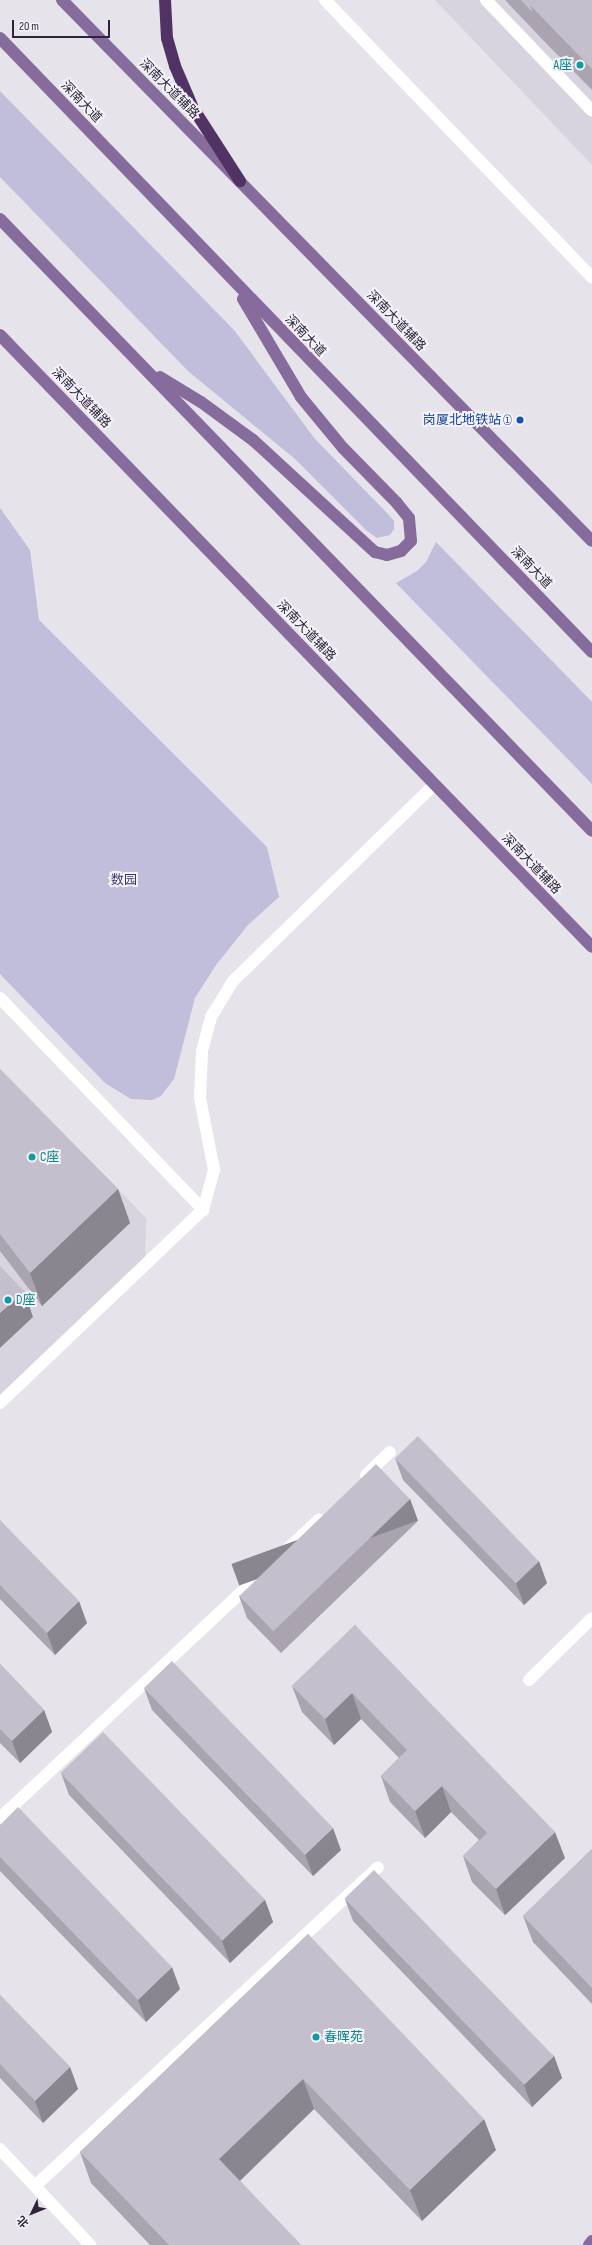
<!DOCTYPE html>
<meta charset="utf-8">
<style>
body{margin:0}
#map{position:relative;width:592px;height:2245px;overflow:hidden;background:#e6e3eb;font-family:"Sofia Sans Condensed","Noto Sans SC",sans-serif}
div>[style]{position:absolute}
.built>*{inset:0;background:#d8d4df}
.green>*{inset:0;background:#c0beda}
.minor>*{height:12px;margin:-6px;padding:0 6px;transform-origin:6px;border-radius:6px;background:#fff}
.major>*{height:12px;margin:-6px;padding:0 6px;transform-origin:6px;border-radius:6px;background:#866b9d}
.highway>*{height:12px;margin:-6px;padding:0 6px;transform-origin:6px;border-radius:6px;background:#503364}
.wall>*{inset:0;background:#a9a4af}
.shaded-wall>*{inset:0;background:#89868f;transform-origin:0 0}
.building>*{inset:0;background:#c4bfcc;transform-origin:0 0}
.dots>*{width:11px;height:11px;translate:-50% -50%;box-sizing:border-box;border:2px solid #f4f3f8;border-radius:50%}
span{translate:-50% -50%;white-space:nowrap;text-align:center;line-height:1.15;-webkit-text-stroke:4px #f4f3f8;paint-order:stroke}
.culture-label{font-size:13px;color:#0d838f}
.right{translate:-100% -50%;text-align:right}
.left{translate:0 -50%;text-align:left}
.street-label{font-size:13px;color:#30243b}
.transit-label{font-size:13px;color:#164399}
.park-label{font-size:13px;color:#3d326e}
.north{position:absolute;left:12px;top:2193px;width:40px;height:40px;-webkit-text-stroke:3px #f4f3f8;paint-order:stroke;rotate:227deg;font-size:11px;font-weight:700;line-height:16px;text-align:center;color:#30243b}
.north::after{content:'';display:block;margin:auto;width:14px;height:18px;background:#30243b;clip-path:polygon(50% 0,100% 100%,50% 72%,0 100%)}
.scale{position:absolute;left:12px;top:20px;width:98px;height:18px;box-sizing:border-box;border:2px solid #30243b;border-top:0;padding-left:5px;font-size:12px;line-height:14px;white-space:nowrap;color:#30243b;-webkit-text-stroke:3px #f4f3f8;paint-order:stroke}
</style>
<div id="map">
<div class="built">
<div style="clip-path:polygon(435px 0,592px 0,592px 165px)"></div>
<div style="clip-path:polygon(0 1068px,146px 1218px,145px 1265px,0 1402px)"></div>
</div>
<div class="green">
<div style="clip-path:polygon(0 91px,234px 330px,315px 439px,387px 513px,394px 521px,394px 529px,390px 535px,377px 538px,367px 531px,295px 459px,188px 371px,0 177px)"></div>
<div style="clip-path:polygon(0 508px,30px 550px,39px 620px,267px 847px,279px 897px,248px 925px,216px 965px,195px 998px,174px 1079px,161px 1096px,152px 1100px,131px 1099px,105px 1083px,0 974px)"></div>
<div style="clip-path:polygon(436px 542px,592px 702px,592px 784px,396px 583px,417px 571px,426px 562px)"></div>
</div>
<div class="minor">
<div style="left:325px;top:0;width:385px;rotate:46.1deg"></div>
<div style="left:486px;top:0;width:153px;rotate:46.3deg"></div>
<div style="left:0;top:998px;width:294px;rotate:46.2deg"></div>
<div style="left:0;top:1403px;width:280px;rotate:-43.6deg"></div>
<div style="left:203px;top:1210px;width:41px;rotate:-74.6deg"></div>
<div style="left:214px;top:1170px;width:73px;rotate:-101deg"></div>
<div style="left:200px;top:1098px;width:47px;rotate:-87.6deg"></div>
<div style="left:202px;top:1051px;width:35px;rotate:-75deg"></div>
<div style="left:211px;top:1017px;width:42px;rotate:-58.6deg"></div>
<div style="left:233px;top:981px;width:282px;rotate:-44.3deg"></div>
<div style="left:366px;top:1475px;width:33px;rotate:-44deg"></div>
<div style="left:529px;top:1680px;width:88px;rotate:-44.5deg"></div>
<div style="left:0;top:1818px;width:437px;rotate:-43.1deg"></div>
<div style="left:0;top:2149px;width:132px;rotate:46.8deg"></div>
<div style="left:35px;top:2186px;width:468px;rotate:-42.9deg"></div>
</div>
<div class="major">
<div style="left:62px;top:0;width:757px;rotate:45.59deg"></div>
<div style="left:0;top:38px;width:853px;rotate:46.05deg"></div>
<div style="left:0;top:219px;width:851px;rotate:45.95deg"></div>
<div style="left:0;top:335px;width:851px;rotate:45.95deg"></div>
<div style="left:160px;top:377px;width:48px;rotate:31.4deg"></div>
<div style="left:201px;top:402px;width:64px;rotate:36.2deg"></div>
<div style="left:253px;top:440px;width:166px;rotate:42.6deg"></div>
<div style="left:375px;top:552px;width:12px;rotate:14deg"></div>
<div style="left:387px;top:555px;width:15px;rotate:-16deg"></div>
<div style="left:401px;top:551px;width:14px;rotate:-45deg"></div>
<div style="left:411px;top:541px;width:23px;rotate:-95deg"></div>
<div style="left:409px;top:518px;width:19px;rotate:-129deg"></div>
<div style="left:397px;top:503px;width:77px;rotate:-134.5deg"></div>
<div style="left:343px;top:448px;width:66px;rotate:-129.5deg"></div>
<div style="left:301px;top:397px;width:114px;rotate:-120.6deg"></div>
<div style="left:589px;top:2245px;width:5px;rotate:-53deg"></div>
</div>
<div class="highway">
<div style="left:165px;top:0;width:38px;rotate:87deg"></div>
<div style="left:167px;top:38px;width:29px;rotate:74deg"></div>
<div style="left:175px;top:66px;width:46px;rotate:66.8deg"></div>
<div style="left:193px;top:108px;width:87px;rotate:57.2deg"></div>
</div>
<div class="wall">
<div style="clip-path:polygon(505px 0,592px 0,592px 90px,542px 39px)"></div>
<div style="clip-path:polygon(0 1070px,118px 1189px,130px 1223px,42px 1306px,0 1251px)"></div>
<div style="clip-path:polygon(395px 1458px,547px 1583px,524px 1605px,403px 1480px)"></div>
<div style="clip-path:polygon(410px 1499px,418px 1521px,281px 1653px,247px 1618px,239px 1596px)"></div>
<div style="clip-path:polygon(0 1520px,87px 1623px,55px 1655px,0 1599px)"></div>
<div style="clip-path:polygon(355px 1625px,565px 1858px,505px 1915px,472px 1882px,463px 1856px,479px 1840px,451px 1812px,425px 1838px,390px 1802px,381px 1776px,399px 1758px,361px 1719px,334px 1745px,302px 1712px,292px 1686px)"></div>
<div style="clip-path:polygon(0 1664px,44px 1710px,52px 1732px,20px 1763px,0 1743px)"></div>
<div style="clip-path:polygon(144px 1688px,341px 1850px,313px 1876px,152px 1710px)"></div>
<div style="clip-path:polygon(61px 1773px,265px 1900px,273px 1922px,230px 1963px,69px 1795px)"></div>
<div style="clip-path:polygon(0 1825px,180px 1989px,146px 2022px,0 1871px)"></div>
<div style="clip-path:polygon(592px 1849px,592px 2004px,533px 1942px,523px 1916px)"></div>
<div style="clip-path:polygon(345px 1899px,554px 2056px,562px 2078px,532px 2107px,353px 1921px)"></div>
<div style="clip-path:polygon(308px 1934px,496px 2150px,422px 2221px,314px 2109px,240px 2181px,301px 2245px,150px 2245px,91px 2183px,80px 2152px)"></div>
<div style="clip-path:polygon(0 1995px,70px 2067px,78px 2089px,43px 2123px,0 2078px)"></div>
</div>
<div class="shaded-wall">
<div style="clip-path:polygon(118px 1189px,130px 1223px,42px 1306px,30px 1273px)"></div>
<div style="clip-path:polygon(24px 1291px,33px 1317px,0 1348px,0 1313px)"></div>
<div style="left:410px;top:1499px;width:23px;height:190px;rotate:70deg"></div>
<div style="clip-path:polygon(539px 1561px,547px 1583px,524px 1605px,516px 1583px)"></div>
<div style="clip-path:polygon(79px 1601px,87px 1623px,55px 1655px,47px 1633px)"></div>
<div style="clip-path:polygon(352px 1693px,361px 1719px,334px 1745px,325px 1719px)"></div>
<div style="clip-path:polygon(44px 1710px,52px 1732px,20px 1763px,12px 1741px)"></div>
<div style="clip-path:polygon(442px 1786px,451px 1812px,425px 1838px,415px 1811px)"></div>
<div style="clip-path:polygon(333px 1828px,341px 1850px,313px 1876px,305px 1854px)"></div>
<div style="clip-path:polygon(555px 1832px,565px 1858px,505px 1915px,496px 1889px)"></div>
<div style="clip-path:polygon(265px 1900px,273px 1922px,230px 1963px,222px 1941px)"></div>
<div style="clip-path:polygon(172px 1967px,180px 1989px,146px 2022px,138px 2000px)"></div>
<div style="clip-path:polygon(554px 2056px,562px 2078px,532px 2107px,524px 2085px)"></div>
<div style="clip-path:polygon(70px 2067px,78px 2089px,43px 2123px,35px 2101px)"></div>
<div style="clip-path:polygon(303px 2079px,314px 2109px,230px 2190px,219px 2159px)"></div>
<div style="clip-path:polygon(484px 2119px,496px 2150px,422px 2221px,410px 2190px)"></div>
</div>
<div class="building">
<div style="clip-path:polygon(521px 0,536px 0,530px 5px,533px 13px)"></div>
<div style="clip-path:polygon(536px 0,592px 0,592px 69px,530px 5px)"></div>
<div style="clip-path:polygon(0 1070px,118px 1189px,30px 1273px,0 1234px)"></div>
<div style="clip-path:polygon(0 1266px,24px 1291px,0 1313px)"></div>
<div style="left:418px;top:1436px;width:174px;height:32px;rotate:46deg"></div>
<div style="left:376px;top:1464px;width:49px;height:190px;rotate:46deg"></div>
<div style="clip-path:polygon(0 1520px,79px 1601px,47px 1633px,0 1585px)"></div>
<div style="clip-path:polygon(355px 1625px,555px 1832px,496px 1889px,463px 1856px,487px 1833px,442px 1786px,415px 1811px,381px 1776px,407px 1750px,352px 1693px,325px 1719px,292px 1686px)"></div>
<div style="left:172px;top:1661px;width:232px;height:39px;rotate:46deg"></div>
<div style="clip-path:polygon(0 1664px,44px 1710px,12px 1741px,0 1729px)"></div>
<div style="left:103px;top:1732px;width:233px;height:59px;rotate:46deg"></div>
<div style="clip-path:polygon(18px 1807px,172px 1967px,138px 2000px,0 1857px,0 1825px)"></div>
<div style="clip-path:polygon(592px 1849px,592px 1988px,523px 1916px)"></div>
<div style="left:374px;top:1870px;width:259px;height:41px;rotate:46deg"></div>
<div style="clip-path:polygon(308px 1934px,484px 2119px,410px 2190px,303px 2079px,219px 2159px,301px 2245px,169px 2245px,80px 2152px)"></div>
<div style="clip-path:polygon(0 1995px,70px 2067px,35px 2101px,0 2064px)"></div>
</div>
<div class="dots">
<div style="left:580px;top:65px;background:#0f9aa8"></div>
<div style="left:520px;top:420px;background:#1a4fb4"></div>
<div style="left:32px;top:1157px;background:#0f9aa8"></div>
<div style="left:8px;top:1300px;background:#0f9aa8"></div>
<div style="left:316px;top:2037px;background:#0f9aa8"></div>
</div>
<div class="culture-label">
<span class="right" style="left:572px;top:65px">A座</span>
<span class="left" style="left:40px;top:1157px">C座</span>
<span class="left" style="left:16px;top:1300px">D座</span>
<span class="left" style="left:324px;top:2037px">春晖苑</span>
</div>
<div class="street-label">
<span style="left:169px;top:89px;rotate:45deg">深南大道辅路</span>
<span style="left:81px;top:102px;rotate:46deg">深南大道</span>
<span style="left:396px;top:321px;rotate:46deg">深南大道辅路</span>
<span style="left:305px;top:336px;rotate:46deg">深南大道</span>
<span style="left:81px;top:398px;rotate:46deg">深南大道辅路</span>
<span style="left:531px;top:568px;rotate:46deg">深南大道</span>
<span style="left:306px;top:631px;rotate:46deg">深南大道辅路</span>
<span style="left:531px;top:864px;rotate:46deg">深南大道辅路</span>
</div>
<div class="transit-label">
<span class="right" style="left:512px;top:420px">岗厦北地铁站 ①</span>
</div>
<div class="park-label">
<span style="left:124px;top:880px">数园</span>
</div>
<div class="north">北</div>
<div class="scale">20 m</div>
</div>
